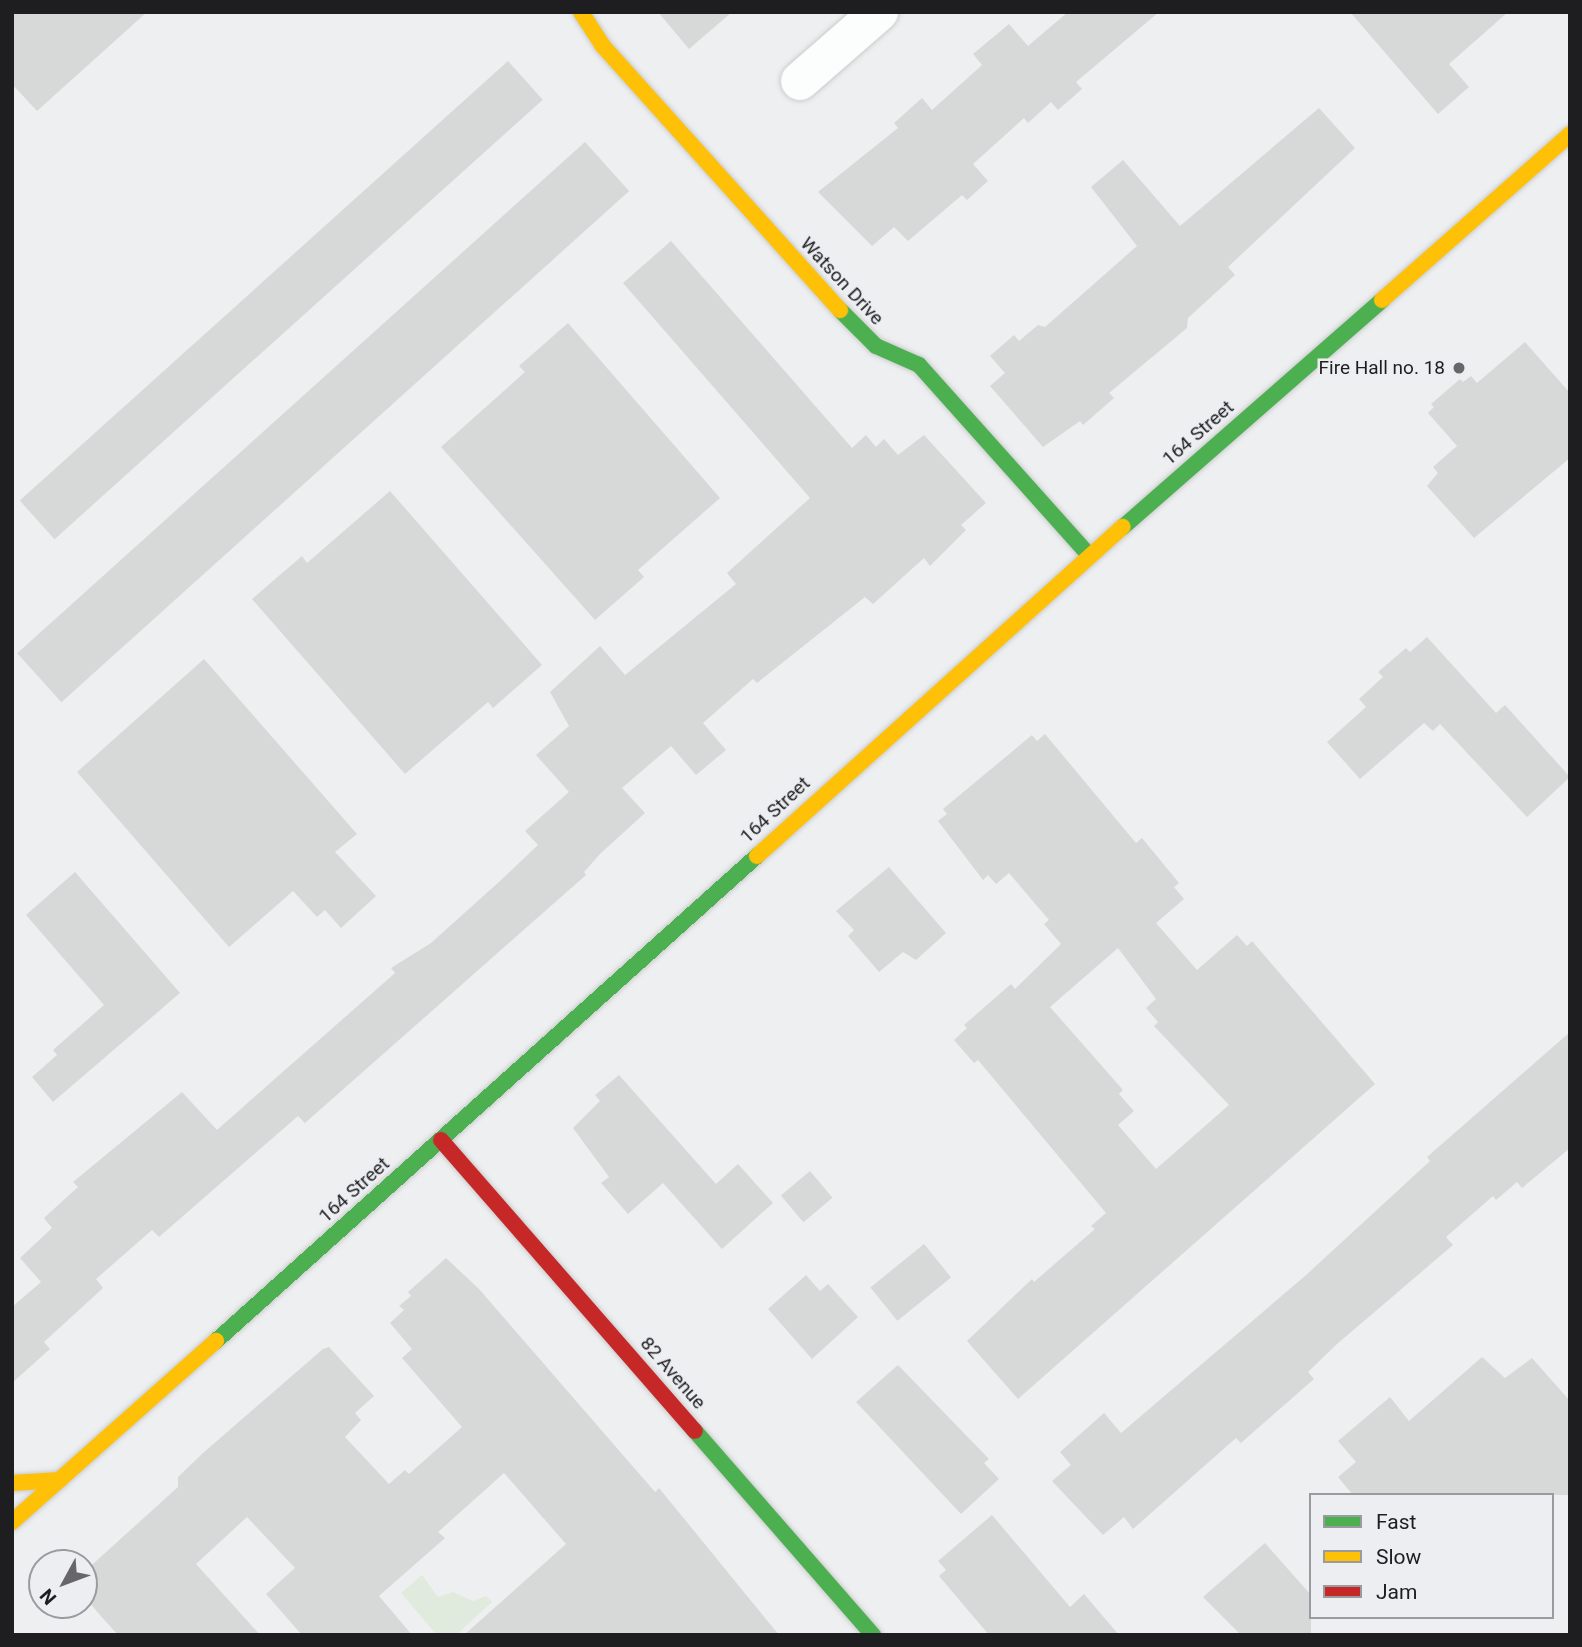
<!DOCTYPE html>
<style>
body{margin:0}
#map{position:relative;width:1582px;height:1647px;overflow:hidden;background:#eeeff1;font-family:Roboto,sans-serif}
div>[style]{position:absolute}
.green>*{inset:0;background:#e0eadd}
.building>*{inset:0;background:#d7d8d8;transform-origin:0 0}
.roads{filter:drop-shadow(0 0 2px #cbcccd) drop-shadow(0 0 2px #cbcccd)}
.street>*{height:38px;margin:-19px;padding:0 19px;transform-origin:19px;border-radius:19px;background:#fcfdfd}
.fast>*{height:16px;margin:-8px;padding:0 8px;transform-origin:8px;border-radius:8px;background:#4caf50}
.slow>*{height:16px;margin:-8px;padding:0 8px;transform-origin:8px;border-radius:8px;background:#ffc107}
.jam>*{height:16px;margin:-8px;padding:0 8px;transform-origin:8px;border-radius:8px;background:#c62828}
.dots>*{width:19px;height:19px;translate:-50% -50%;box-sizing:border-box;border:4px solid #edeef2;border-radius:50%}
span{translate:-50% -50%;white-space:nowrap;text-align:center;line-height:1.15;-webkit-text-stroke:5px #edeef2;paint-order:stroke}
.street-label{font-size:19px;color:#1e1e20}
.poi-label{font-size:19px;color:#1e1e20}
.right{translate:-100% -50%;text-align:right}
.frame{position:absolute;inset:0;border:14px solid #1e1e20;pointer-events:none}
.legend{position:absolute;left:1309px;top:1493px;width:245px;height:126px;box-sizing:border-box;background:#edeef2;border:2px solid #9a9b9e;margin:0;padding:9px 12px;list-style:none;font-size:21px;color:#1e1e20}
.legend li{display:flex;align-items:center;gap:14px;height:35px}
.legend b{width:35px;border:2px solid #9a9b9e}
.north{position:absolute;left:28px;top:1549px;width:70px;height:70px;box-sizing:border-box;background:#edeef2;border:2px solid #9a9b9e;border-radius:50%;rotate:229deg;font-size:19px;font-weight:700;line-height:28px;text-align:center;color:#1e1e20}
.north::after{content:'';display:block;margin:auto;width:24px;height:32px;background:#676769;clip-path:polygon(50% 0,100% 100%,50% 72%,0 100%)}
</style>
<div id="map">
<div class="green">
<div style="clip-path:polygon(422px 1575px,438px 1597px,453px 1592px,473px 1601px,486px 1596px,492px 1602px,456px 1635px,437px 1635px,401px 1593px)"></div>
</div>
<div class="building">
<div style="clip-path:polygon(12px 12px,147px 12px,37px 111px,12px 84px)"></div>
<div style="clip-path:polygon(658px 12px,732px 12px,689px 49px)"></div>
<div style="clip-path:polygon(1068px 12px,1159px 12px,1076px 82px,1082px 89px,1058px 110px,1051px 102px,1028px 123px,1024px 118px,973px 164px,988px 181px,967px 200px,962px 195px,908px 241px,894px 227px,872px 246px,818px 192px,898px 128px,894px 123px,922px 98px,932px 110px,982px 65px,973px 54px,1009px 24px,1028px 46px)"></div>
<div style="clip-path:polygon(1350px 12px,1508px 12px,1449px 64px,1469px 87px,1438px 114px)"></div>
<div style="left:508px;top:61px;width:52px;height:657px;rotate:48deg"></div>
<div style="clip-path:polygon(1319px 108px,1355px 148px,1228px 267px,1235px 275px,1188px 318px,1187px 328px,1109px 393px,1114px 398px,1083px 425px,1080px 421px,1043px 447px,990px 386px,1005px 373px,990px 356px,1014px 335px,1019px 341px,1038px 325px,1045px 327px,1137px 246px,1091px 187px,1123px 160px,1180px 226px)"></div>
<div style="left:585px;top:142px;width:66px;height:764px;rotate:48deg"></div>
<div style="clip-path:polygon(671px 241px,852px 448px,866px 435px,876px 447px,884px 439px,898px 455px,924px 435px,986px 503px,961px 525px,966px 530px,930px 566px,924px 558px,873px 604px,865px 597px,757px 683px,753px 679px,703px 723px,726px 750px,696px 775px,671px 746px,622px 788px,645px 813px,600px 854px,584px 872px,586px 875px,305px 1123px,298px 1116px,159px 1237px,152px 1230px,96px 1279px,103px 1288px,44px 1342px,50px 1349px,12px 1383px,12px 1307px,41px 1282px,20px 1258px,52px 1228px,44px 1218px,78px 1187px,73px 1182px,182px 1092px,217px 1130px,395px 973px,391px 968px,431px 943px,500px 881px,538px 845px,525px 831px,569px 792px,536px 755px,569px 726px,550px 692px,600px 646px,625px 675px,736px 584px,727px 573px,810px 498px,623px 283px)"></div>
<div style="clip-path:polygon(568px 323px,720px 498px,638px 570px,644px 577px,595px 620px,441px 447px,525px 372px,519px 366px)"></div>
<div style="clip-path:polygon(1525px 342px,1570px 393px,1570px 458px,1474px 538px,1427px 486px,1438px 473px,1433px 467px,1457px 446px,1428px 413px,1434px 407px,1431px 404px,1460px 379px,1463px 382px,1471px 376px,1477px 383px)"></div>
<div style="clip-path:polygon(390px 491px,542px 665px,493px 708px,488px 702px,405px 774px,252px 599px,302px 556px,307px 563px)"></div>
<div style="clip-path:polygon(1427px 637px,1496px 713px,1505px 705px,1570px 777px,1527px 817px,1440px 724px,1433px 731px,1424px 723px,1360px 779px,1327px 742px,1366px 707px,1359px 699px,1383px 677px,1378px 672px,1406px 648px,1410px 652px)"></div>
<div style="clip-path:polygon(204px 659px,357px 834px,335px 852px,376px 896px,341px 928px,325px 910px,317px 917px,293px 891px,229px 947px,77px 772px)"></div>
<div style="clip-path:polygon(evenodd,1045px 734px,1136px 843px,1142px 838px,1179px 883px,1174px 887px,1184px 899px,1156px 923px,1197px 970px,1237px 935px,1247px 946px,1252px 941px,1375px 1084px,1018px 1399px,967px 1341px,1032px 1279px,1034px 1282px,1095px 1229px,1091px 1226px,1106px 1213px,978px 1060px,974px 1063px,954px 1040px,967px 1028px,964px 1025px,1011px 984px,1015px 989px,1061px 944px,1044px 924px,1049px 920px,1009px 873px,996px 884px,988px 875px,983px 880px,938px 821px,947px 814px,943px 809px,1032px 735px,1037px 741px,1045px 734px,1118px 948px,1156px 999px,1146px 1008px,1158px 1022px,1154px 1026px,1229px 1105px,1156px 1169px,1118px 1125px,1134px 1111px,1119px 1094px,1123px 1090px,1050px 1007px,1118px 948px)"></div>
<div style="clip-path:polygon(889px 867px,946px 933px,916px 960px,903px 952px,879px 972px,848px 936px,854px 930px,836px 911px)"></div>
<div style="clip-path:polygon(75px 872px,180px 993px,53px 1102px,32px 1077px,57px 1055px,53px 1050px,104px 1005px,26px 915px)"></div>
<div style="clip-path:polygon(1570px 1032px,1570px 1148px,1522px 1188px,1517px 1182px,1496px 1200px,1493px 1196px,1446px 1237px,1453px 1245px,1337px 1344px,1308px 1372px,1314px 1379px,1241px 1443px,1236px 1438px,1133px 1529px,1124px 1517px,1103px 1535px,1052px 1481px,1071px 1465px,1060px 1452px,1104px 1413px,1121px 1433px,1305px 1276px,1430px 1161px,1427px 1157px)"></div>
<div style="clip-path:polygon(619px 1075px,716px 1184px,738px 1164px,773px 1203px,722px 1249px,663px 1183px,628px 1214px,601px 1183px,609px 1177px,573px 1128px,600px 1101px,595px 1095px)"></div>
<div style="left:810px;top:1171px;width:35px;height:38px;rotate:50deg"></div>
<div style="left:924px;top:1244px;width:43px;height:69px;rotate:51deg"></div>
<div style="clip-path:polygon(446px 1258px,479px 1289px,655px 1492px,659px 1488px,779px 1635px,464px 1635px,566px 1544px,504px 1473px,438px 1532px,445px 1538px,379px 1596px,412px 1635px,302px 1635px,266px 1594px,295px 1568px,247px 1517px,196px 1564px,260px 1635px,118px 1635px,99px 1614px,84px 1596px,84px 1572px,178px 1487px,178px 1477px,203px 1453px,323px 1349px,329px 1347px,374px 1396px,355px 1413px,361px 1420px,345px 1437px,389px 1484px,405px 1470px,409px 1474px,462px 1427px,402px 1358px,412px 1349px,390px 1323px,404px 1310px,399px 1306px,411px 1296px,408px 1292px)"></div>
<div style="clip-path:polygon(806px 1275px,820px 1291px,828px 1284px,858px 1317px,812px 1359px,768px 1309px)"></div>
<div style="clip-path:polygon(1482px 1357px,1505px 1378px,1532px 1358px,1570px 1401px,1570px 1495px,1353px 1495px,1338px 1477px,1356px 1462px,1338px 1441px,1390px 1397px,1409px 1421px)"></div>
<div style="clip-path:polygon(898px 1365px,989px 1459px,984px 1463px,999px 1479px,961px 1514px,856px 1402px)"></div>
<div style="clip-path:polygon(992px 1515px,1070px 1607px,1084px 1594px,1119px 1635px,989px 1635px,939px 1576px,946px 1570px,938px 1561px)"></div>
<div style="clip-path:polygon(1265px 1543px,1311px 1595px,1311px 1635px,1241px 1635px,1203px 1597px)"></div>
</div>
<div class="roads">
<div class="street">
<div style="left:800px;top:81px;width:105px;rotate:-41.1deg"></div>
</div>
<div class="fast">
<div style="left:840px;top:310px;width:51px;rotate:45deg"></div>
<div style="left:876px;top:346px;width:47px;rotate:23.8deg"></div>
<div style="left:919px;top:365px;width:256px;rotate:48.2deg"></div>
<div style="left:1123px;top:527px;width:344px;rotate:-41.2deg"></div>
<div style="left:216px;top:1341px;width:727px;rotate:-41.88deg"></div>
<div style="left:695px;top:1431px;width:271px;rotate:48.9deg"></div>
</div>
<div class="slow">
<div style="left:581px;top:12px;width:40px;rotate:57.1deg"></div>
<div style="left:603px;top:46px;width:355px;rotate:48.1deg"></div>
<div style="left:1382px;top:300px;width:251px;rotate:-41.4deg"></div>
<div style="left:757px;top:856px;width:492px;rotate:-42deg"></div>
<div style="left:12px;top:1483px;width:48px;rotate:-3.6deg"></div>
<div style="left:12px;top:1522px;width:273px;rotate:-41.6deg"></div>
</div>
<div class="jam">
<div style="left:441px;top:1140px;width:386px;rotate:48.9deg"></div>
</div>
</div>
<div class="dots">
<div style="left:1459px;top:368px;background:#676769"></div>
</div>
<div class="street-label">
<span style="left:842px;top:281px;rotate:47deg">Watson Drive</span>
<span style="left:1198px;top:433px;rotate:-41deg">164 Street</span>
<span style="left:775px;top:810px;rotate:-43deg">164 Street</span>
<span style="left:354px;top:1190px;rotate:-42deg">164 Street</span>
<span style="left:673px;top:1373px;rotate:49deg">82 Avenue</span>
</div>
<div class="poi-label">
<span class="right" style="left:1445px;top:368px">Fire Hall no. 18</span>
</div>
<div class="frame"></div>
<ul class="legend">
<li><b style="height:9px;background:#4caf50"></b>Fast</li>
<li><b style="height:9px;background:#ffc107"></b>Slow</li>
<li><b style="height:9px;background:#c62828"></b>Jam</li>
</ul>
<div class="north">N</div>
</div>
